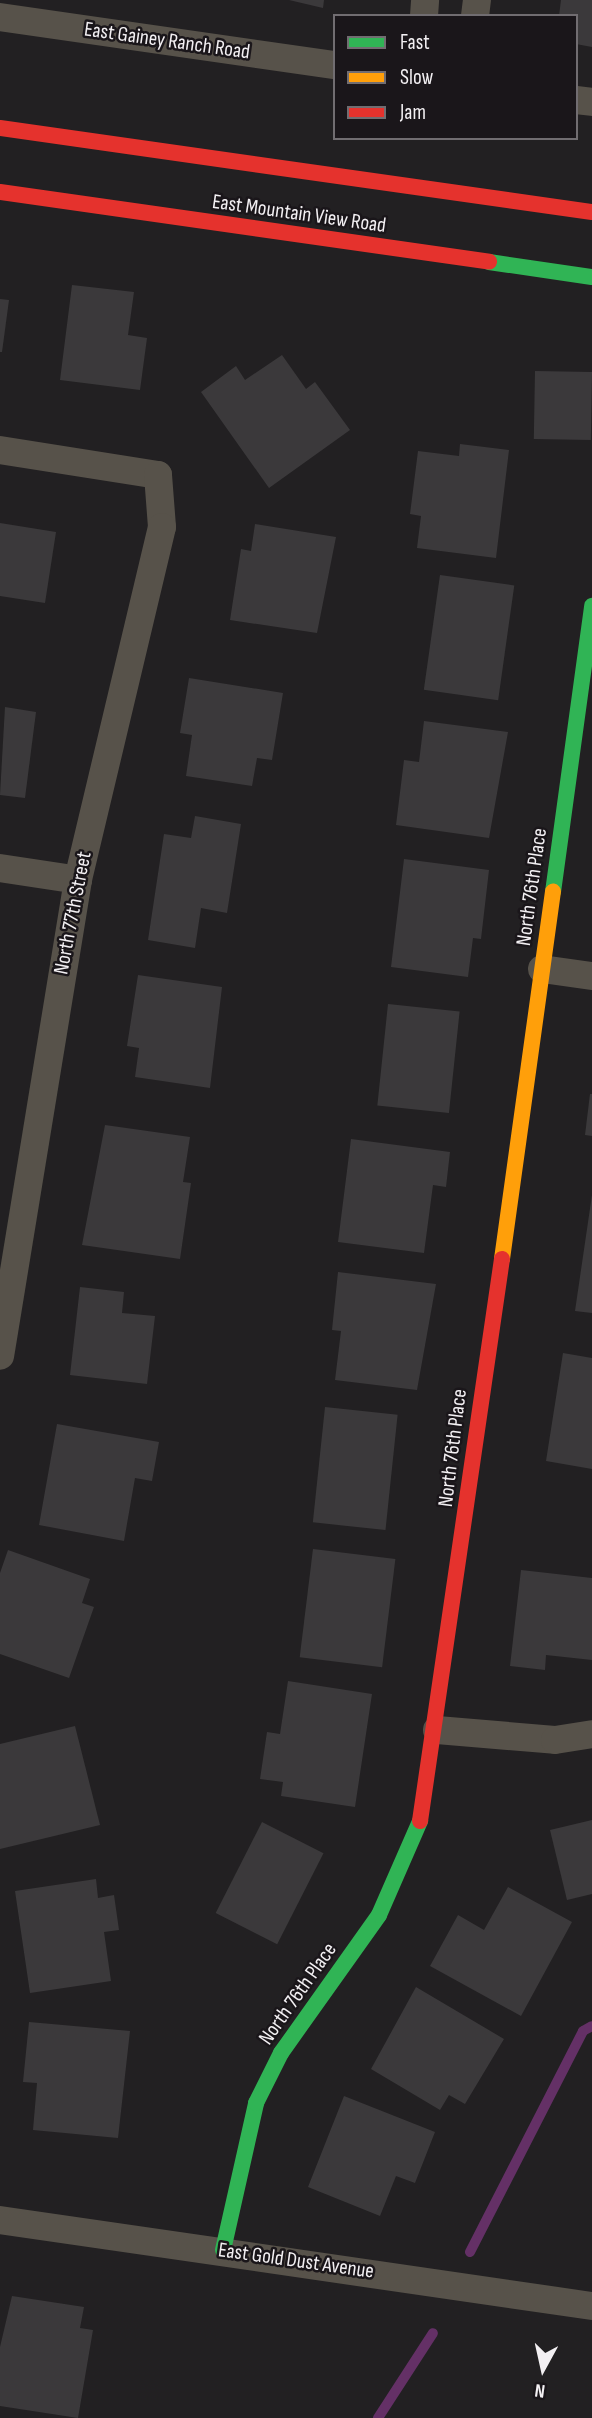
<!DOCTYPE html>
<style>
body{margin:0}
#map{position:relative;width:592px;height:2418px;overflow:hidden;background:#222022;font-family:"Sofia Sans Condensed",sans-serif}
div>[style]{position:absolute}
.stream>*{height:10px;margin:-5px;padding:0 5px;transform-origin:5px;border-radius:5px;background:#643066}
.building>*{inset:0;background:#3b393b;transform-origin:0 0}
.street>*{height:28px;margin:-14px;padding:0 14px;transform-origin:14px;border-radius:14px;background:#57524a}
.fast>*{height:16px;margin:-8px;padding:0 8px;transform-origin:8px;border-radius:8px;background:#30b455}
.slow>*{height:16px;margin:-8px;padding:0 8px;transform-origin:8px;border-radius:8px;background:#ff9f0a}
.jam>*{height:16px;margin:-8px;padding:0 8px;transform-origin:8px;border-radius:8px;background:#e5322d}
span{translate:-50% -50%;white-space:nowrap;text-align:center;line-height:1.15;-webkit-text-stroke:5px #1a161a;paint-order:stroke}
.street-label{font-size:21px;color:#f3f0f3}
.legend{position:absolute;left:333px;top:14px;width:245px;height:126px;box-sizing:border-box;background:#1a161a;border:2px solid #716d71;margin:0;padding:9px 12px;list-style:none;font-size:21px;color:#f3f0f3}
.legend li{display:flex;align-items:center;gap:14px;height:35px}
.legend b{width:35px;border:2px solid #716d71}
.north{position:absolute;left:508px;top:2334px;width:70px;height:70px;-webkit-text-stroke:5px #1a161a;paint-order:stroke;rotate:188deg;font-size:19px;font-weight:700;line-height:28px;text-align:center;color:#f3f0f3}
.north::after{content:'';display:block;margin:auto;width:24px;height:32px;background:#f3f0f3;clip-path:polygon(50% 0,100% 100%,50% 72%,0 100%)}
</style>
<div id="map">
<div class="stream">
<div style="left:470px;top:2252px;width:248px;rotate:-62.9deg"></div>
<div style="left:583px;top:2031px;width:10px;rotate:-29deg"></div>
<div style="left:378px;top:2418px;width:101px;rotate:-57.1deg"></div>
</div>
<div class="building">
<div style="clip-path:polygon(289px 0,324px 0,323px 8px)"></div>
<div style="clip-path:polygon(561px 0,592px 0,592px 47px,576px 44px,576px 16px,559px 16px)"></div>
<div style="clip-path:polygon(72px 285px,134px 292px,128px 335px,147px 338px,140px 390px,60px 380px)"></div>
<div style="clip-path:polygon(0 299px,9px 300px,2px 352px,0 352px)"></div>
<div style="clip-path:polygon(282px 355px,306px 389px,315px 382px,350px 430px,269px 488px,201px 392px,236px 366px,245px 380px)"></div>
<div style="left:535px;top:371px;width:57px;height:68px;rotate:1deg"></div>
<div style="clip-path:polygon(460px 444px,509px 450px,496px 558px,417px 548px,421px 516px,410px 514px,418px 451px,459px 456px)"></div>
<div style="clip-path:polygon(0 523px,56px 532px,45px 603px,0 596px)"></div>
<div style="clip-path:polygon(255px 524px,336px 537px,317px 633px,230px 620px,241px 549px,251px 551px)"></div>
<div style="left:440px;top:575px;width:75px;height:116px;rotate:8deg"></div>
<div style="clip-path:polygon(189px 678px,283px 693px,272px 760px,257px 758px,252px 786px,186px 776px,192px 735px,180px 733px)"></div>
<div style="clip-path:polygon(5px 707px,36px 712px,25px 798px,0 795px)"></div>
<div style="clip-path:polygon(424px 721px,508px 732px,489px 838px,396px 825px,404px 760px,419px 762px)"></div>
<div style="clip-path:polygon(195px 816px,241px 824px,227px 913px,201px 908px,195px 948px,148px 940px,164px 834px,191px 838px)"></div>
<div style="clip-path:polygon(404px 859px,489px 870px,481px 939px,473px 938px,468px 977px,391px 967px)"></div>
<div style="clip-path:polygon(138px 975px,222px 987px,210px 1088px,135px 1077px,139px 1048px,127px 1046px)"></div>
<div style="left:388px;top:1004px;width:72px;height:102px;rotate:6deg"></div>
<div style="clip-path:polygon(590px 1094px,592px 1094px,592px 1136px,585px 1135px)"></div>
<div style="clip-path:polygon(105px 1125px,190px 1137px,183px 1182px,191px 1183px,180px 1259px,82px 1245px)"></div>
<div style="clip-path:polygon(351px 1139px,450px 1152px,446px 1187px,433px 1185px,424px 1253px,338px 1242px)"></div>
<div style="clip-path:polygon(592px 1195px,592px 1313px,575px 1311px)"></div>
<div style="clip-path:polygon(338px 1272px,436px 1284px,417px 1390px,335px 1380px,341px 1331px,332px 1330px)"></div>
<div style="clip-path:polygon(80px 1287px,124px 1292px,122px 1313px,155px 1316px,147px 1384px,70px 1375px)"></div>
<div style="clip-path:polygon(563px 1353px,592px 1358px,592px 1469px,546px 1461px)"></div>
<div style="left:325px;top:1407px;width:73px;height:116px;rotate:6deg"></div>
<div style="clip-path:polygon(57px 1424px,159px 1442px,152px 1481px,135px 1478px,124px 1541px,39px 1525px)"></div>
<div style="left:313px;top:1549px;width:83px;height:109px;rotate:7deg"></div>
<div style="clip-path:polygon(8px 1550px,90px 1579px,82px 1603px,94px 1607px,69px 1678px,0 1654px,0 1573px)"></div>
<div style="clip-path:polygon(521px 1570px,592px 1578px,592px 1660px,546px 1655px,545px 1670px,510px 1666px)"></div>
<div style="clip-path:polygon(288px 1681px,372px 1694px,355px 1807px,281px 1796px,283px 1782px,260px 1779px,267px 1732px,280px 1734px)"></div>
<div style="clip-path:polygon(75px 1726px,100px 1825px,0 1849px,0 1744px)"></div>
<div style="clip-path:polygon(592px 1820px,592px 1894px,567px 1900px,550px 1830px)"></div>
<div style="left:262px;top:1822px;width:69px;height:102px;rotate:27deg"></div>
<div style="clip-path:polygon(96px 1879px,98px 1898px,114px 1895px,119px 1930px,104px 1932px,111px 1981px,30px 1993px,15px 1891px)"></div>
<div style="clip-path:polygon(508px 1887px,572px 1922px,521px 2016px,430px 1966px,458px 1915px,484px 1930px)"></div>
<div style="clip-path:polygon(416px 1987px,504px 2039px,465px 2104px,449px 2095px,440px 2110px,371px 2069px)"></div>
<div style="clip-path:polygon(29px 2022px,130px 2031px,118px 2138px,33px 2130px,37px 2083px,23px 2082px)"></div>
<div style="clip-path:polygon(344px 2096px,435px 2132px,415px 2183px,396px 2176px,380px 2216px,308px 2187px)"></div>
<div style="clip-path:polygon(12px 2296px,84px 2307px,80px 2328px,93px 2330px,78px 2418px,0 2406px,0 2347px)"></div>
</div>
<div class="street">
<div style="left:424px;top:16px;width:16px;rotate:-86deg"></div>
<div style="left:475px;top:16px;width:16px;rotate:-83deg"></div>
<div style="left:0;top:17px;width:338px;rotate:8.2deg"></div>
<div style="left:576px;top:100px;width:16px;rotate:7deg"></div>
<div style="left:0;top:450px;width:160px;rotate:9deg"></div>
<div style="left:158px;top:475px;width:52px;rotate:85.6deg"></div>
<div style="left:162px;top:527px;width:363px;rotate:103.4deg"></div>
<div style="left:78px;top:880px;width:482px;rotate:99.3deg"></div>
<div style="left:0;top:868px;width:79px;rotate:8.7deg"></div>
<div style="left:542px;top:969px;width:50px;rotate:8deg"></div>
<div style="left:437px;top:1730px;width:118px;rotate:4.8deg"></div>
<div style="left:555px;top:1740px;width:37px;rotate:-9deg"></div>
<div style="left:0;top:2220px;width:598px;rotate:8.27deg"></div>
</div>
<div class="fast">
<div style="left:489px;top:262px;width:104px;rotate:8.3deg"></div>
<div style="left:553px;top:892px;width:289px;rotate:-82.2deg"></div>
<div style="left:223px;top:2250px;width:151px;rotate:-77.3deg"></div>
<div style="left:256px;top:2103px;width:56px;rotate:-63.4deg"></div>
<div style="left:281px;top:2053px;width:169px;rotate:-54.6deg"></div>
<div style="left:379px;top:1915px;width:103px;rotate:-66.4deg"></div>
</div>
<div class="slow">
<div style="left:502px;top:1259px;width:371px;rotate:-82.1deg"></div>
</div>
<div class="jam">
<div style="left:0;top:128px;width:598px;rotate:8.08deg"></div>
<div style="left:0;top:192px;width:494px;rotate:8.1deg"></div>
<div style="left:420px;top:1821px;width:568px;rotate:-81.7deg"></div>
</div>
<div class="street-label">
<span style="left:167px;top:41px;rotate:8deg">East Gainey Ranch Road</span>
<span style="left:299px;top:214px;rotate:8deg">East Mountain View Road</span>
<span style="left:532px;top:887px;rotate:-82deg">North 76th Place</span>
<span style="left:73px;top:913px;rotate:-79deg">North 77th Street</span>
<span style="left:453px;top:1448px;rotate:-83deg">North 76th Place</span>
<span style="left:298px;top:1994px;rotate:-55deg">North 76th Place</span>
<span style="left:296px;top:2261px;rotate:8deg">East Gold Dust Avenue</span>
</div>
<ul class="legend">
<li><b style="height:9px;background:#30b455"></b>Fast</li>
<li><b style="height:9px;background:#ff9f0a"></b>Slow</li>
<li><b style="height:9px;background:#e5322d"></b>Jam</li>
</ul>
<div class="north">N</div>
</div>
